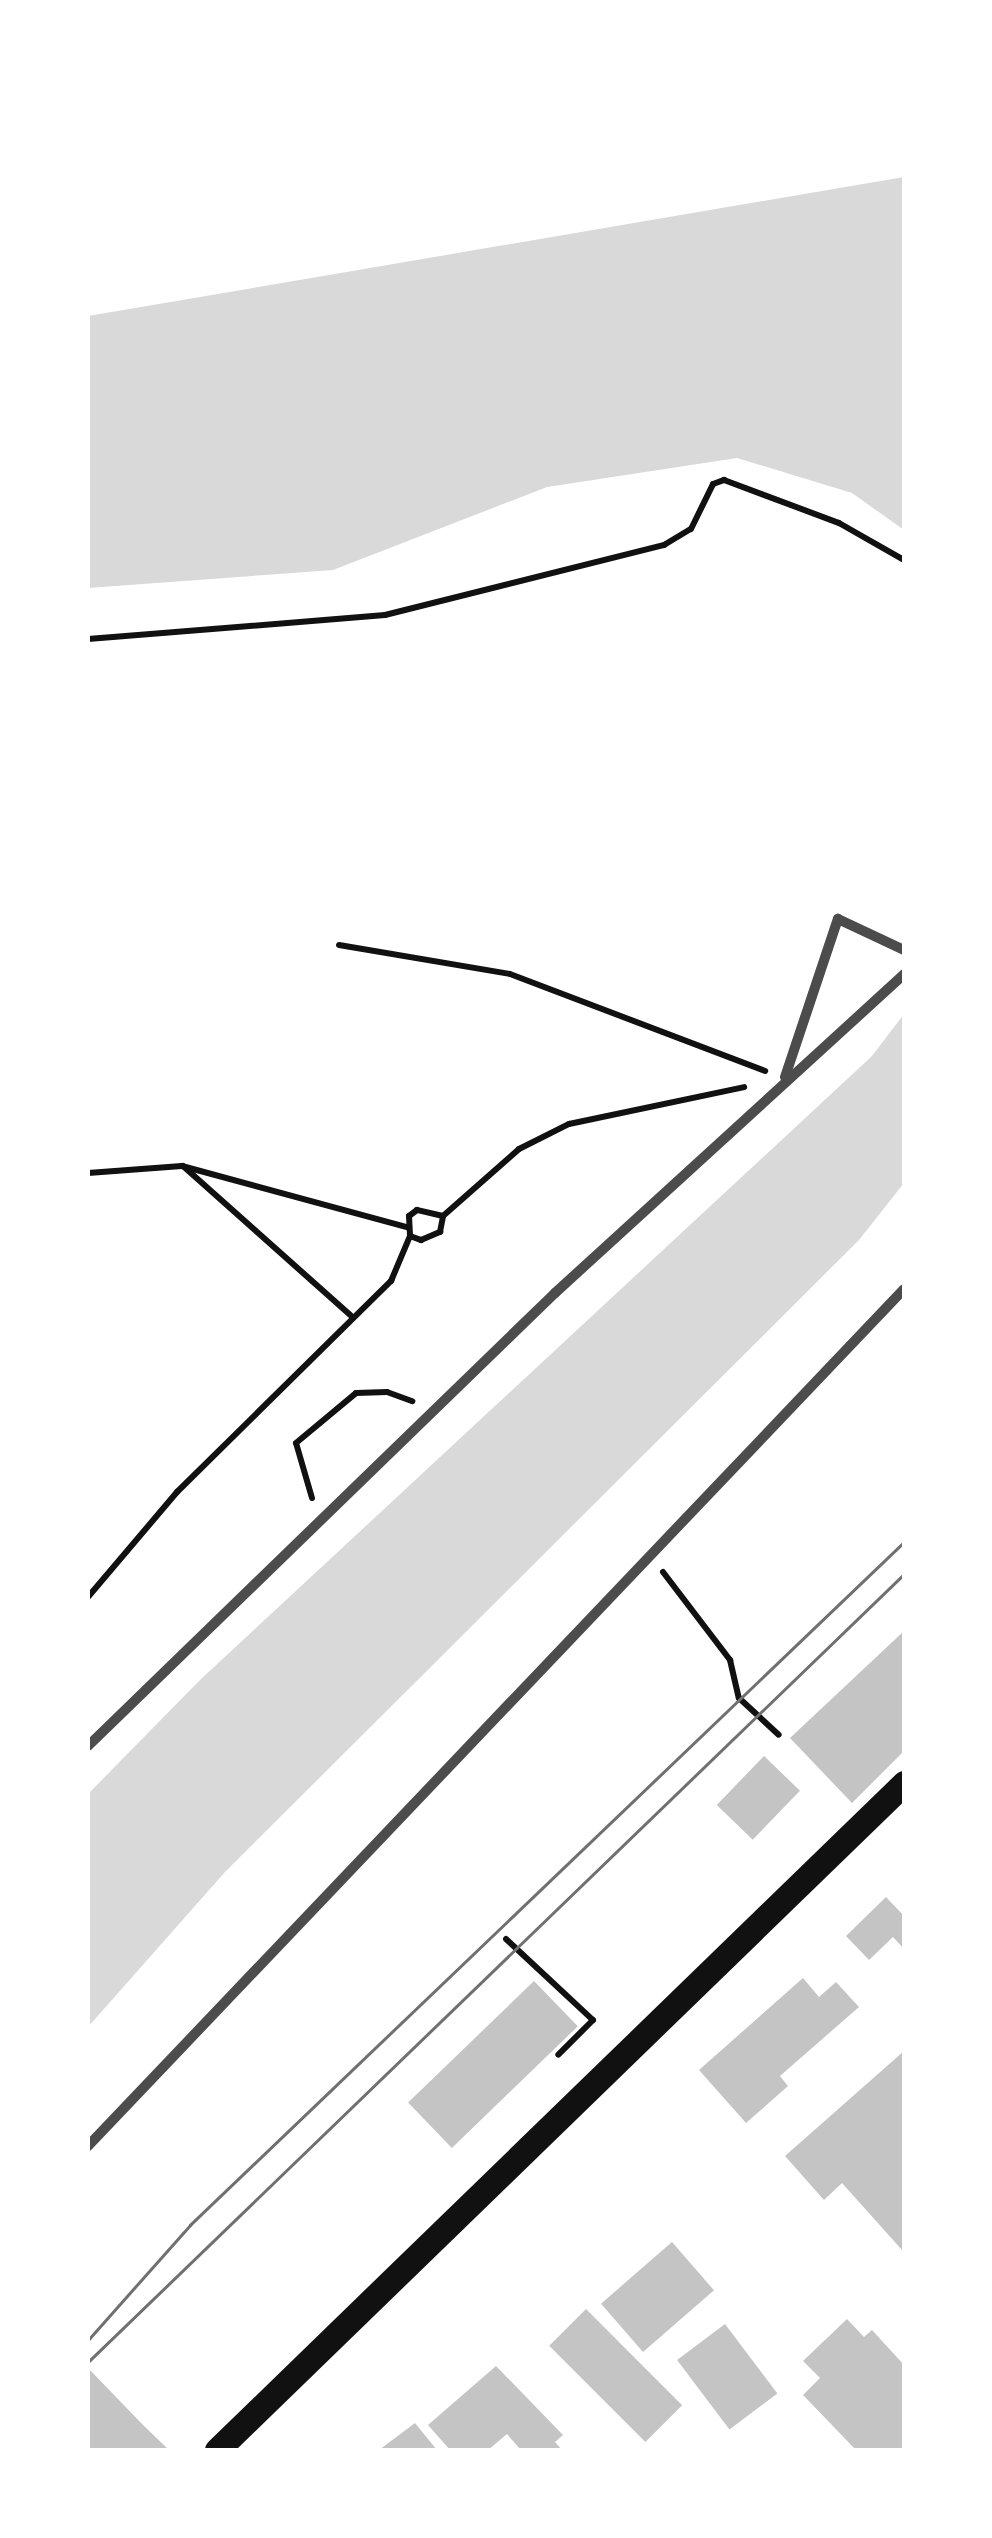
<!DOCTYPE html>
<style>
body{margin:0}
#map{position:relative;width:992px;height:2538px;overflow:hidden;background:#fff;font-family:Poppins,sans-serif}
div>[style]{position:absolute}
.water>*{inset:0;background:#d9d9d9}
.building>*{inset:0;background:#c4c4c4;transform-origin:0 0}
.path>*{height:6px;margin:-3px;padding:0 3px;transform-origin:3px;border-radius:3px;background:#111}
.minor>*{height:10px;margin:-5px;padding:0 5px;transform-origin:5px;border-radius:5px;background:#4c4c4c}
.primary>*{height:25px;margin:-12.5px;padding:0 12.5px;transform-origin:12.5px;border-radius:12.5px;background:#111}
.tram>*{height:2.5px;margin:-1.25px;padding:0 1.25px;transform-origin:1.25px;border-radius:1.25px;background:#707070}
span{translate:-50% -50%;white-space:nowrap;text-align:center;line-height:1.15;-webkit-text-stroke:8px #fff;paint-order:stroke}
.frame{position:absolute;inset:0;border:90px solid #fff;pointer-events:none}
</style>
<div id="map">
<div class="water">
<div style="clip-path:polygon(904px 177px,904px 530px,852px 493px,737px 458px,547px 487px,333px 570px,88px 588px,88px 316px)"></div>
<div style="clip-path:polygon(904px 1014px,904px 1183px,859px 1240px,225px 1872px,88px 2027px,88px 1794px,201px 1679px,872px 1056px)"></div>
</div>
<div class="building">
<div style="clip-path:polygon(904px 1631px,904px 1751px,852px 1803px,790px 1738px)"></div>
<div style="left:764px;top:1756px;width:50px;height:68px;rotate:44deg"></div>
<div style="clip-path:polygon(886px 1897px,904px 1916px,904px 1949px,893px 1937px,869px 1960px,846px 1936px)"></div>
<div style="clip-path:polygon(803px 1978px,819px 1997px,836px 1982px,859px 2007px,780px 2076px,788px 2086px,746px 2123px,699px 2070px)"></div>
<div style="left:534px;top:1981px;width:63px;height:175px;rotate:46deg"></div>
<div style="clip-path:polygon(904px 2051px,904px 2248px,902px 2250px,842px 2183px,824px 2200px,785px 2156px)"></div>
<div style="left:672px;top:2242px;width:64px;height:94px;rotate:49deg"></div>
<div style="left:586px;top:2309px;width:136px;height:52px;rotate:45deg"></div>
<div style="clip-path:polygon(847px 2319px,864px 2337px,872px 2330px,904px 2365px,904px 2450px,856px 2450px,803px 2395px,820px 2378px,803px 2361px)"></div>
<div style="left:725px;top:2324px;width:87px;height:60px;rotate:53deg"></div>
<div style="clip-path:polygon(496px 2366px,563px 2435px,555px 2442px,562px 2450px,521px 2450px,507px 2434px,488px 2450px,450px 2450px,428px 2425px)"></div>
<div style="clip-path:polygon(88px 2368px,143px 2425px,169px 2450px,88px 2450px)"></div>
<div style="clip-path:polygon(415px 2423px,437px 2450px,379px 2450px)"></div>
</div>
<div class="path">
<div style="left:88px;top:639px;width:298px;rotate:-4.6deg"></div>
<div style="left:385px;top:615px;width:288px;rotate:-14.1deg"></div>
<div style="left:664px;top:545px;width:31px;rotate:-31deg"></div>
<div style="left:691px;top:529px;width:50px;rotate:-63.9deg"></div>
<div style="left:713px;top:484px;width:12px;rotate:-20deg"></div>
<div style="left:724px;top:480px;width:123px;rotate:20.5deg"></div>
<div style="left:839px;top:523px;width:75px;rotate:29.6deg"></div>
<div style="left:339px;top:945px;width:173px;rotate:9.6deg"></div>
<div style="left:510px;top:974px;width:273px;rotate:20.8deg"></div>
<div style="left:183px;top:1166px;width:224px;rotate:41.7deg"></div>
<div style="left:88px;top:1173px;width:94px;rotate:-4.3deg"></div>
<div style="left:182px;top:1166px;width:233px;rotate:15.2deg"></div>
<div style="left:443px;top:1216px;width:27px;rotate:-167deg"></div>
<div style="left:417px;top:1210px;width:10px;rotate:143deg"></div>
<div style="left:409px;top:1216px;width:20px;rotate:87deg"></div>
<div style="left:410px;top:1236px;width:12px;rotate:20deg"></div>
<div style="left:421px;top:1240px;width:21px;rotate:-23deg"></div>
<div style="left:440px;top:1232px;width:16px;rotate:-79deg"></div>
<div style="left:443px;top:1216px;width:101px;rotate:-41.4deg"></div>
<div style="left:519px;top:1149px;width:56px;rotate:-26.6deg"></div>
<div style="left:569px;top:1124px;width:179px;rotate:-11.9deg"></div>
<div style="left:312px;top:1498px;width:57px;rotate:-106.2deg"></div>
<div style="left:296px;top:1443px;width:78px;rotate:-39.8deg"></div>
<div style="left:356px;top:1393px;width:31px;rotate:-2deg"></div>
<div style="left:387px;top:1392px;width:27px;rotate:20deg"></div>
<div style="left:663px;top:1572px;width:111px;rotate:52.7deg"></div>
<div style="left:730px;top:1660px;width:39px;rotate:77deg"></div>
<div style="left:739px;top:1698px;width:54px;rotate:42.8deg"></div>
<div style="left:88px;top:1597px;width:138px;rotate:-49.7deg"></div>
<div style="left:177px;top:1492px;width:301px;rotate:-44.6deg"></div>
<div style="left:391px;top:1281px;width:49px;rotate:-67.1deg"></div>
<div style="left:506px;top:1939px;width:119px;rotate:43deg"></div>
<div style="left:593px;top:2020px;width:49px;rotate:135deg"></div>
</div>
<div class="minor">
<div style="left:785px;top:1077px;width:167px;rotate:-71.5deg"></div>
<div style="left:838px;top:919px;width:73px;rotate:25.2deg"></div>
<div style="left:88px;top:1746px;width:651px;rotate:-44.13deg"></div>
<div style="left:555px;top:1293px;width:473px;rotate:-42.4deg"></div>
<div style="left:88px;top:2146px;width:1183px;rotate:-46.4deg"></div>
</div>
<div class="primary">
<div style="left:217px;top:2450px;width:958px;rotate:-44.15deg"></div>
</div>
<div class="tram">
<div style="left:88px;top:2340px;width:154px;rotate:-48.4deg"></div>
<div style="left:190px;top:2225px;width:988px;rotate:-43.73deg"></div>
<div style="left:88px;top:2362px;width:1134px;rotate:-44deg"></div>
</div>
<div class="frame"></div>
</div>
